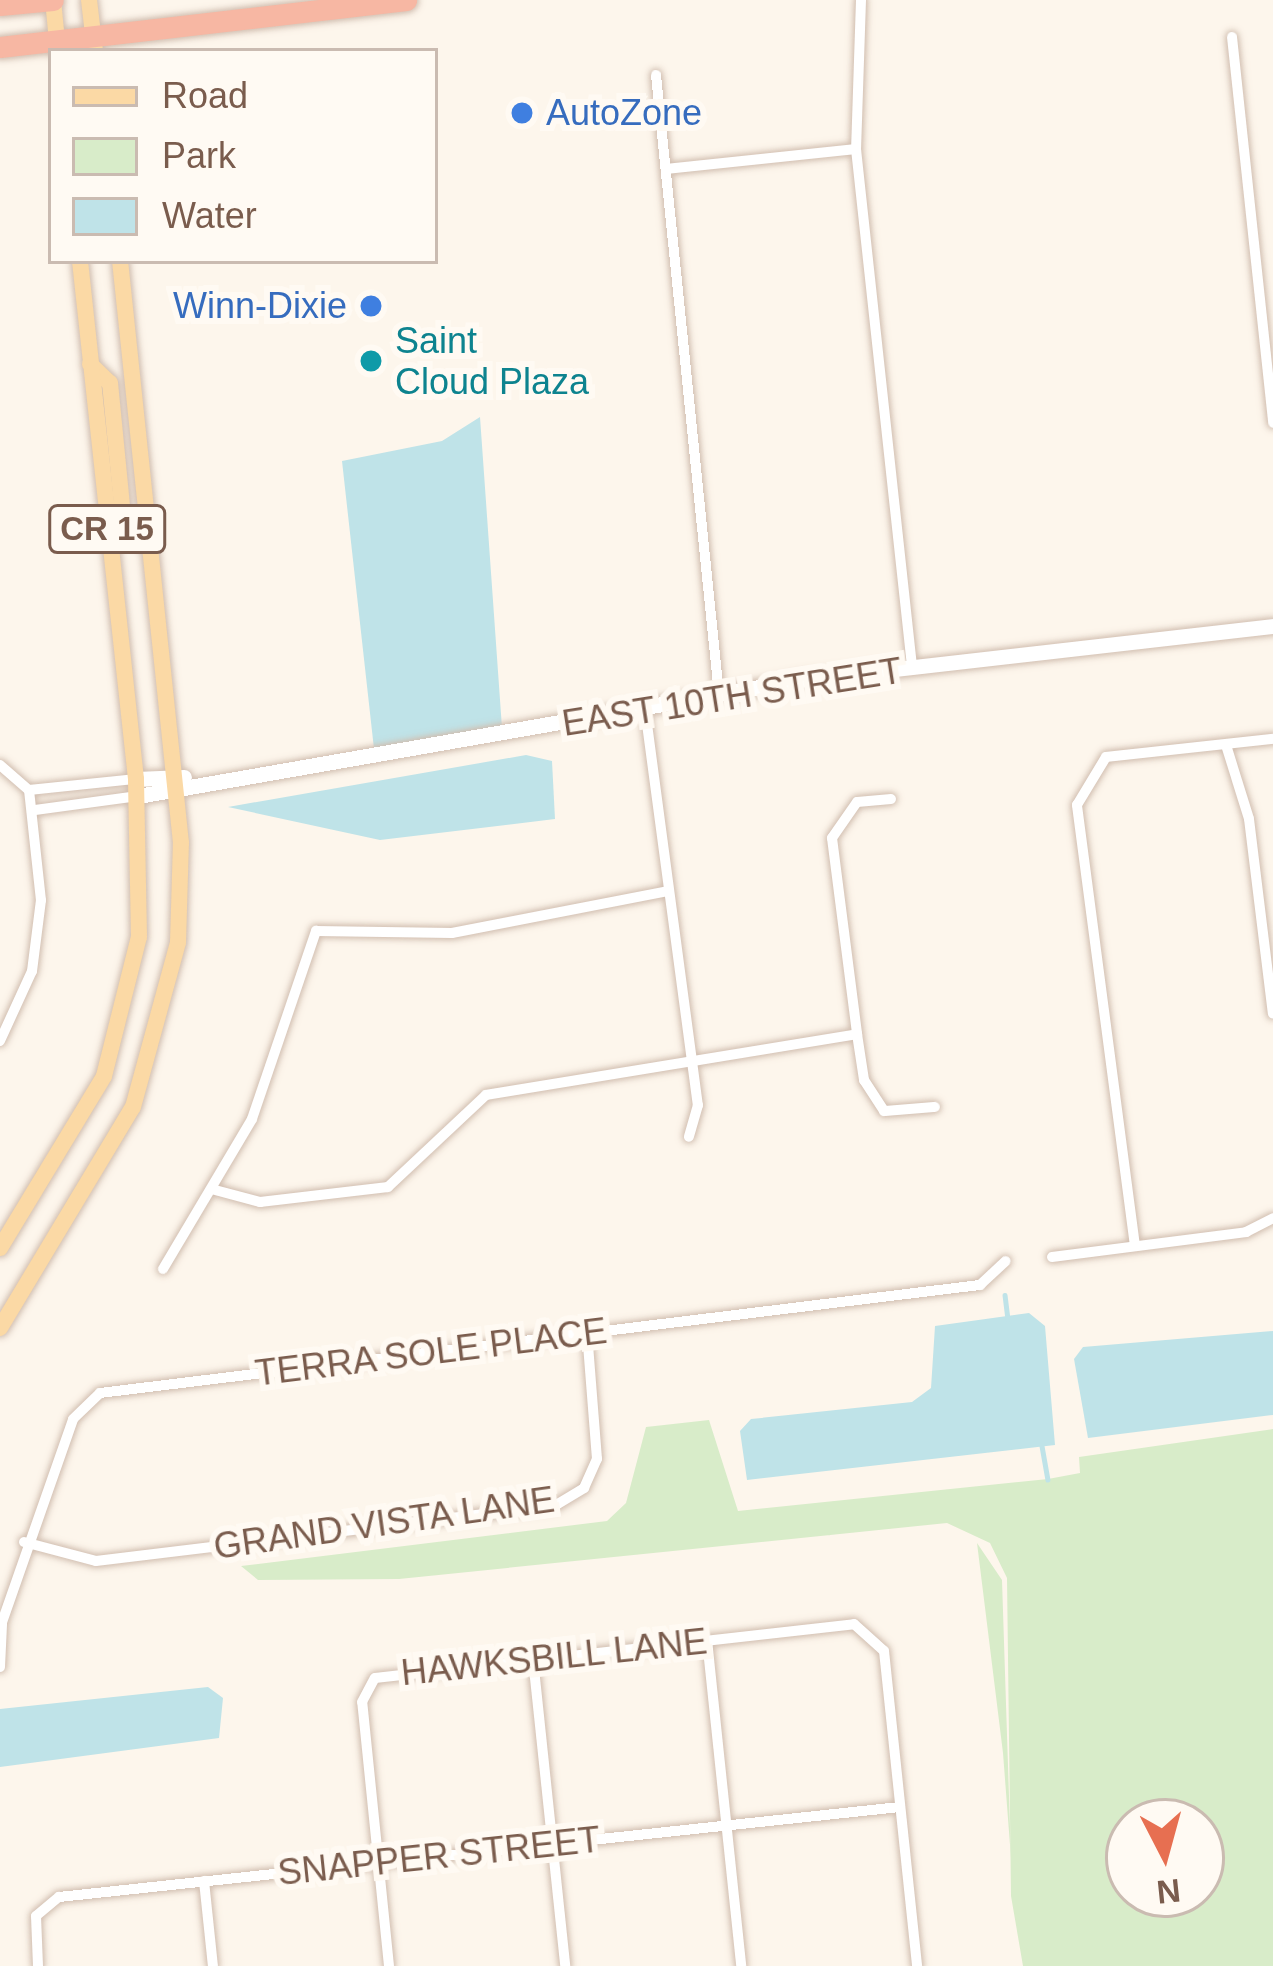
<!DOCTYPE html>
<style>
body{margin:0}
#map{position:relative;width:1273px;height:1966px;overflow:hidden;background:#fdf6ec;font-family:Helvetica,sans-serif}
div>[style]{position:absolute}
.green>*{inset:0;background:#d8ecc9}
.water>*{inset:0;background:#bfe3e8}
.stream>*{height:4.5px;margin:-2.25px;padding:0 2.25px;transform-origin:2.25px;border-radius:2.25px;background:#bfe3e8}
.roads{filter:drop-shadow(0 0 3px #d1beb0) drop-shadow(0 0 3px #d1beb0)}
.street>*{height:10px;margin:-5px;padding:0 5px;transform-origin:5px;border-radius:5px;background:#fff}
.secondary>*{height:15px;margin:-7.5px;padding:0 7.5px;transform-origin:7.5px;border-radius:7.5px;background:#fff}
.primary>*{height:16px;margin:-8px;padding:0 8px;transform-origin:8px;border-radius:8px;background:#fbd9a5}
.highway>*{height:21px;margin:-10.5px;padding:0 10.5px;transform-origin:10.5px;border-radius:10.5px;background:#f7b7a3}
.dots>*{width:33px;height:33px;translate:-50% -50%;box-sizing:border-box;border:6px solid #fffaf3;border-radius:50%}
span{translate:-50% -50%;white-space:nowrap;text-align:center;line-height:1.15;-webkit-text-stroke:12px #fffaf3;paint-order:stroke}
.shield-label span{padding:3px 9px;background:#fffaf3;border:3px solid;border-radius:9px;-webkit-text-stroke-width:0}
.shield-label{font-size:33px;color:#7a5c4d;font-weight:700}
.shop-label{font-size:36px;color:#366cbe}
.left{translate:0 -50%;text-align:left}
.right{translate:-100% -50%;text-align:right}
.culture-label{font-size:36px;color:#0d838f}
.street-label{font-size:36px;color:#7a5c4d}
.legend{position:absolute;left:48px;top:48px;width:390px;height:216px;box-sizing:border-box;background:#fffaf3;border:3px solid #cabbb1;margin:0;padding:15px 21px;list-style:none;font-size:36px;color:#7a5c4d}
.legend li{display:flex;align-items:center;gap:24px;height:60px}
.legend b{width:60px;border:3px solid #cabbb1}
.north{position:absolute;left:1105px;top:1798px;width:120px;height:120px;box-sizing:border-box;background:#fffaf3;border:3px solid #cabbb1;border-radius:50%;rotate:174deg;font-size:33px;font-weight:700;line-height:48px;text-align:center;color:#7a5c4d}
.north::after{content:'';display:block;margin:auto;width:42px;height:54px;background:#e76f51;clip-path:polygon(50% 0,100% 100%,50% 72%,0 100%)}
</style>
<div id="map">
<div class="green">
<div style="clip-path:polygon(evenodd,709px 1420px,738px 1511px,1048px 1479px,1080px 1473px,1079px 1457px,1273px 1429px,1273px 1966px,1023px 1966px,1011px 1896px,1007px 1578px,990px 1543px,947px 1523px,399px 1579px,258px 1580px,241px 1566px,607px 1521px,626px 1503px,646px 1427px,709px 1420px,1129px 1822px,1201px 1822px,1201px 1894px,1129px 1894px,1129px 1822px)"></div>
<div style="clip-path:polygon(977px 1543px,1002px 1580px,1011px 1858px,1003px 1753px)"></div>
</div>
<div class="water">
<div style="clip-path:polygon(480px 417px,502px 728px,374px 749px,342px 461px,442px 441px)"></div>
<div style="clip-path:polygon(526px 755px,552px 761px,555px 819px,380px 840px,228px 807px)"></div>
<div style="clip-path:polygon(1029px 1313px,1045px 1326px,1055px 1445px,747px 1480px,740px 1431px,751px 1419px,912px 1402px,931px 1388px,935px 1326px)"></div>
<div style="clip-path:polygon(1273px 1331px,1273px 1415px,1088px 1438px,1074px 1359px,1083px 1347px)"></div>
<div style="clip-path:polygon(208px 1687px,223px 1698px,219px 1738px,0 1767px,0 1709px)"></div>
</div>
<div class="stream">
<div style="left:1005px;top:1295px;width:24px;rotate:83deg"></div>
<div style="left:1042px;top:1446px;width:34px;rotate:80deg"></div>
</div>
<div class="roads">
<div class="street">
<div style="left:861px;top:0;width:149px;rotate:91.9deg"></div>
<div style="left:856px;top:149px;width:520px;rotate:83.82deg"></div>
<div style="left:1232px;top:37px;width:388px;rotate:83.9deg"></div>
<div style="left:656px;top:75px;width:622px;rotate:84.19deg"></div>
<div style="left:666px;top:169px;width:191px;rotate:-6deg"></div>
<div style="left:645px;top:709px;width:400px;rotate:82.4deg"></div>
<div style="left:698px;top:1105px;width:33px;rotate:106deg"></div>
<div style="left:1226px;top:745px;width:77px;rotate:72.7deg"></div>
<div style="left:1249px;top:819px;width:196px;rotate:83deg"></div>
<div style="left:0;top:765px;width:38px;rotate:41deg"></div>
<div style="left:29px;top:790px;width:111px;rotate:83.8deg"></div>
<div style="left:41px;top:900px;width:72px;rotate:97.2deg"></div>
<div style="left:32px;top:971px;width:77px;rotate:114.6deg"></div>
<div style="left:29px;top:790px;width:108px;rotate:-5.9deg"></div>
<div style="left:891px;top:799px;width:34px;rotate:175deg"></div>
<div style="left:857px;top:802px;width:44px;rotate:124.8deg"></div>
<div style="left:832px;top:838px;width:198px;rotate:82.7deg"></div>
<div style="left:857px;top:1034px;width:47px;rotate:81.3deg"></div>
<div style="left:864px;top:1080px;width:37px;rotate:57deg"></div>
<div style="left:884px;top:1111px;width:51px;rotate:-4.5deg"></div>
<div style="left:35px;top:810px;width:104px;rotate:-7.7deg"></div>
<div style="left:215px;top:1190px;width:47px;rotate:14.9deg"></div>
<div style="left:260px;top:1202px;width:129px;rotate:-6.7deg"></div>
<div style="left:388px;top:1187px;width:134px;rotate:-43.2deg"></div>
<div style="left:486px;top:1095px;width:376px;rotate:-9.3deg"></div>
<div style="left:1135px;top:1246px;width:445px;rotate:-97.5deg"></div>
<div style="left:1077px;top:805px;width:56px;rotate:-58.9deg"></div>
<div style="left:1106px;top:757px;width:168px;rotate:-6.2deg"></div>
<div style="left:1052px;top:1257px;width:196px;rotate:-7.3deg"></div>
<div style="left:1246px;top:1232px;width:30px;rotate:-27deg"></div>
<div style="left:163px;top:1269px;width:174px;rotate:-59.3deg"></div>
<div style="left:252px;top:1119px;width:199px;rotate:-71.2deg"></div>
<div style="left:316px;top:931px;width:136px;rotate:0.8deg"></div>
<div style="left:452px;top:933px;width:221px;rotate:-11deg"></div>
<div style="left:24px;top:1542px;width:74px;rotate:14.8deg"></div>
<div style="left:96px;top:1561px;width:463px;rotate:-6.9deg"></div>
<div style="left:556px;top:1505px;width:33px;rotate:-31deg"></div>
<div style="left:584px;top:1488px;width:32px;rotate:-66deg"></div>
<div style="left:597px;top:1459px;width:126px;rotate:-94.5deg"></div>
<div style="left:0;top:1628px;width:221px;rotate:-70.7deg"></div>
<div style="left:73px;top:1419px;width:37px;rotate:-44deg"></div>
<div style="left:100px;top:1393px;width:887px;rotate:-7deg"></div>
<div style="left:980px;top:1285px;width:35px;rotate:-43deg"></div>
<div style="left:707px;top:1640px;width:328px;rotate:84deg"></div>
<div style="left:533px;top:1659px;width:309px;rotate:84deg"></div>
<div style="left:0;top:1667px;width:43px;rotate:-87.3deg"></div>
<div style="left:204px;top:1881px;width:85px;rotate:84deg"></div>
<div style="left:38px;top:1966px;width:50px;rotate:-92.3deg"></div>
<div style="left:36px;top:1916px;width:30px;rotate:-40deg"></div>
<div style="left:59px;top:1897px;width:846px;rotate:-6.11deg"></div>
<div style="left:389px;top:1966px;width:265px;rotate:-95.8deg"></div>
<div style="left:362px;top:1702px;width:27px;rotate:-62deg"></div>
<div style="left:375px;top:1678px;width:482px;rotate:-6.4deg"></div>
<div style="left:854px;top:1624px;width:40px;rotate:42deg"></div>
<div style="left:884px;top:1651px;width:317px;rotate:84deg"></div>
</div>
<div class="secondary">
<div style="left:136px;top:779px;width:48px;rotate:-2.4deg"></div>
<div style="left:138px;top:796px;width:671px;rotate:-9.95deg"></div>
<div style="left:799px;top:680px;width:477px;rotate:-6.5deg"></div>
</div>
<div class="primary">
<div style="left:53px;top:0;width:51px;rotate:84.4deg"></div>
<div style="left:89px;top:0;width:51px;rotate:83.3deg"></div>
<div style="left:90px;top:364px;width:28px;rotate:44deg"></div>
<div style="left:110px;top:383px;width:145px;rotate:84.4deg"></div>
<div style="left:124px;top:527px;width:33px;rotate:38deg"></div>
<div style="left:0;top:1248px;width:201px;rotate:-58.8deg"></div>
<div style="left:104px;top:1076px;width:143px;rotate:-75.9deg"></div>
<div style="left:139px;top:937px;width:158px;rotate:-91.1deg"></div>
<div style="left:136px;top:779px;width:521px;rotate:-96.17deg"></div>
<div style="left:0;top:1328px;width:258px;rotate:-59deg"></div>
<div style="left:133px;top:1107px;width:171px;rotate:-74.7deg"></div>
<div style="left:178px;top:942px;width:99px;rotate:-88.3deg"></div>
<div style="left:181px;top:843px;width:585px;rotate:-95.98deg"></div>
</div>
<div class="highway">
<div style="left:0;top:5px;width:53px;rotate:-5.4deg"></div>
<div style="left:0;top:47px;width:409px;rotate:-6.6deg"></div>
</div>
</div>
<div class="dots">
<div style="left:522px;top:113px;background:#3f7fe0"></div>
<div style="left:371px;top:306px;background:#3f7fe0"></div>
<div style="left:371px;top:361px;background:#0f9aa8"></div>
</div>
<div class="shield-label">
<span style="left:107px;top:529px">CR 15</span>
</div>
<div class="shop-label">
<span class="left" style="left:546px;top:113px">AutoZone</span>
<span class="right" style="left:347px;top:306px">Winn-Dixie</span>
</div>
<div class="culture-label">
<span class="left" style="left:395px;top:361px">Saint<br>Cloud Plaza</span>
</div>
<div class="street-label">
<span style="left:732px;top:697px;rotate:-9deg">EAST 10TH STREET</span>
<span style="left:431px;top:1352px;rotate:-7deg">TERRA SOLE PLACE</span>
<span style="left:384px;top:1523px;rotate:-8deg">GRAND VISTA LANE</span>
<span style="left:554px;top:1657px;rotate:-6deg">HAWKSBILL LANE</span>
<span style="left:439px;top:1856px;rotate:-6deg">SNAPPER STREET</span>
</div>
<ul class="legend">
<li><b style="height:15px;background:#fbd9a5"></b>Road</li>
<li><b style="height:33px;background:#d8ecc9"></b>Park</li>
<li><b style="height:33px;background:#bfe3e8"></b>Water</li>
</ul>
<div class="north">N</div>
</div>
